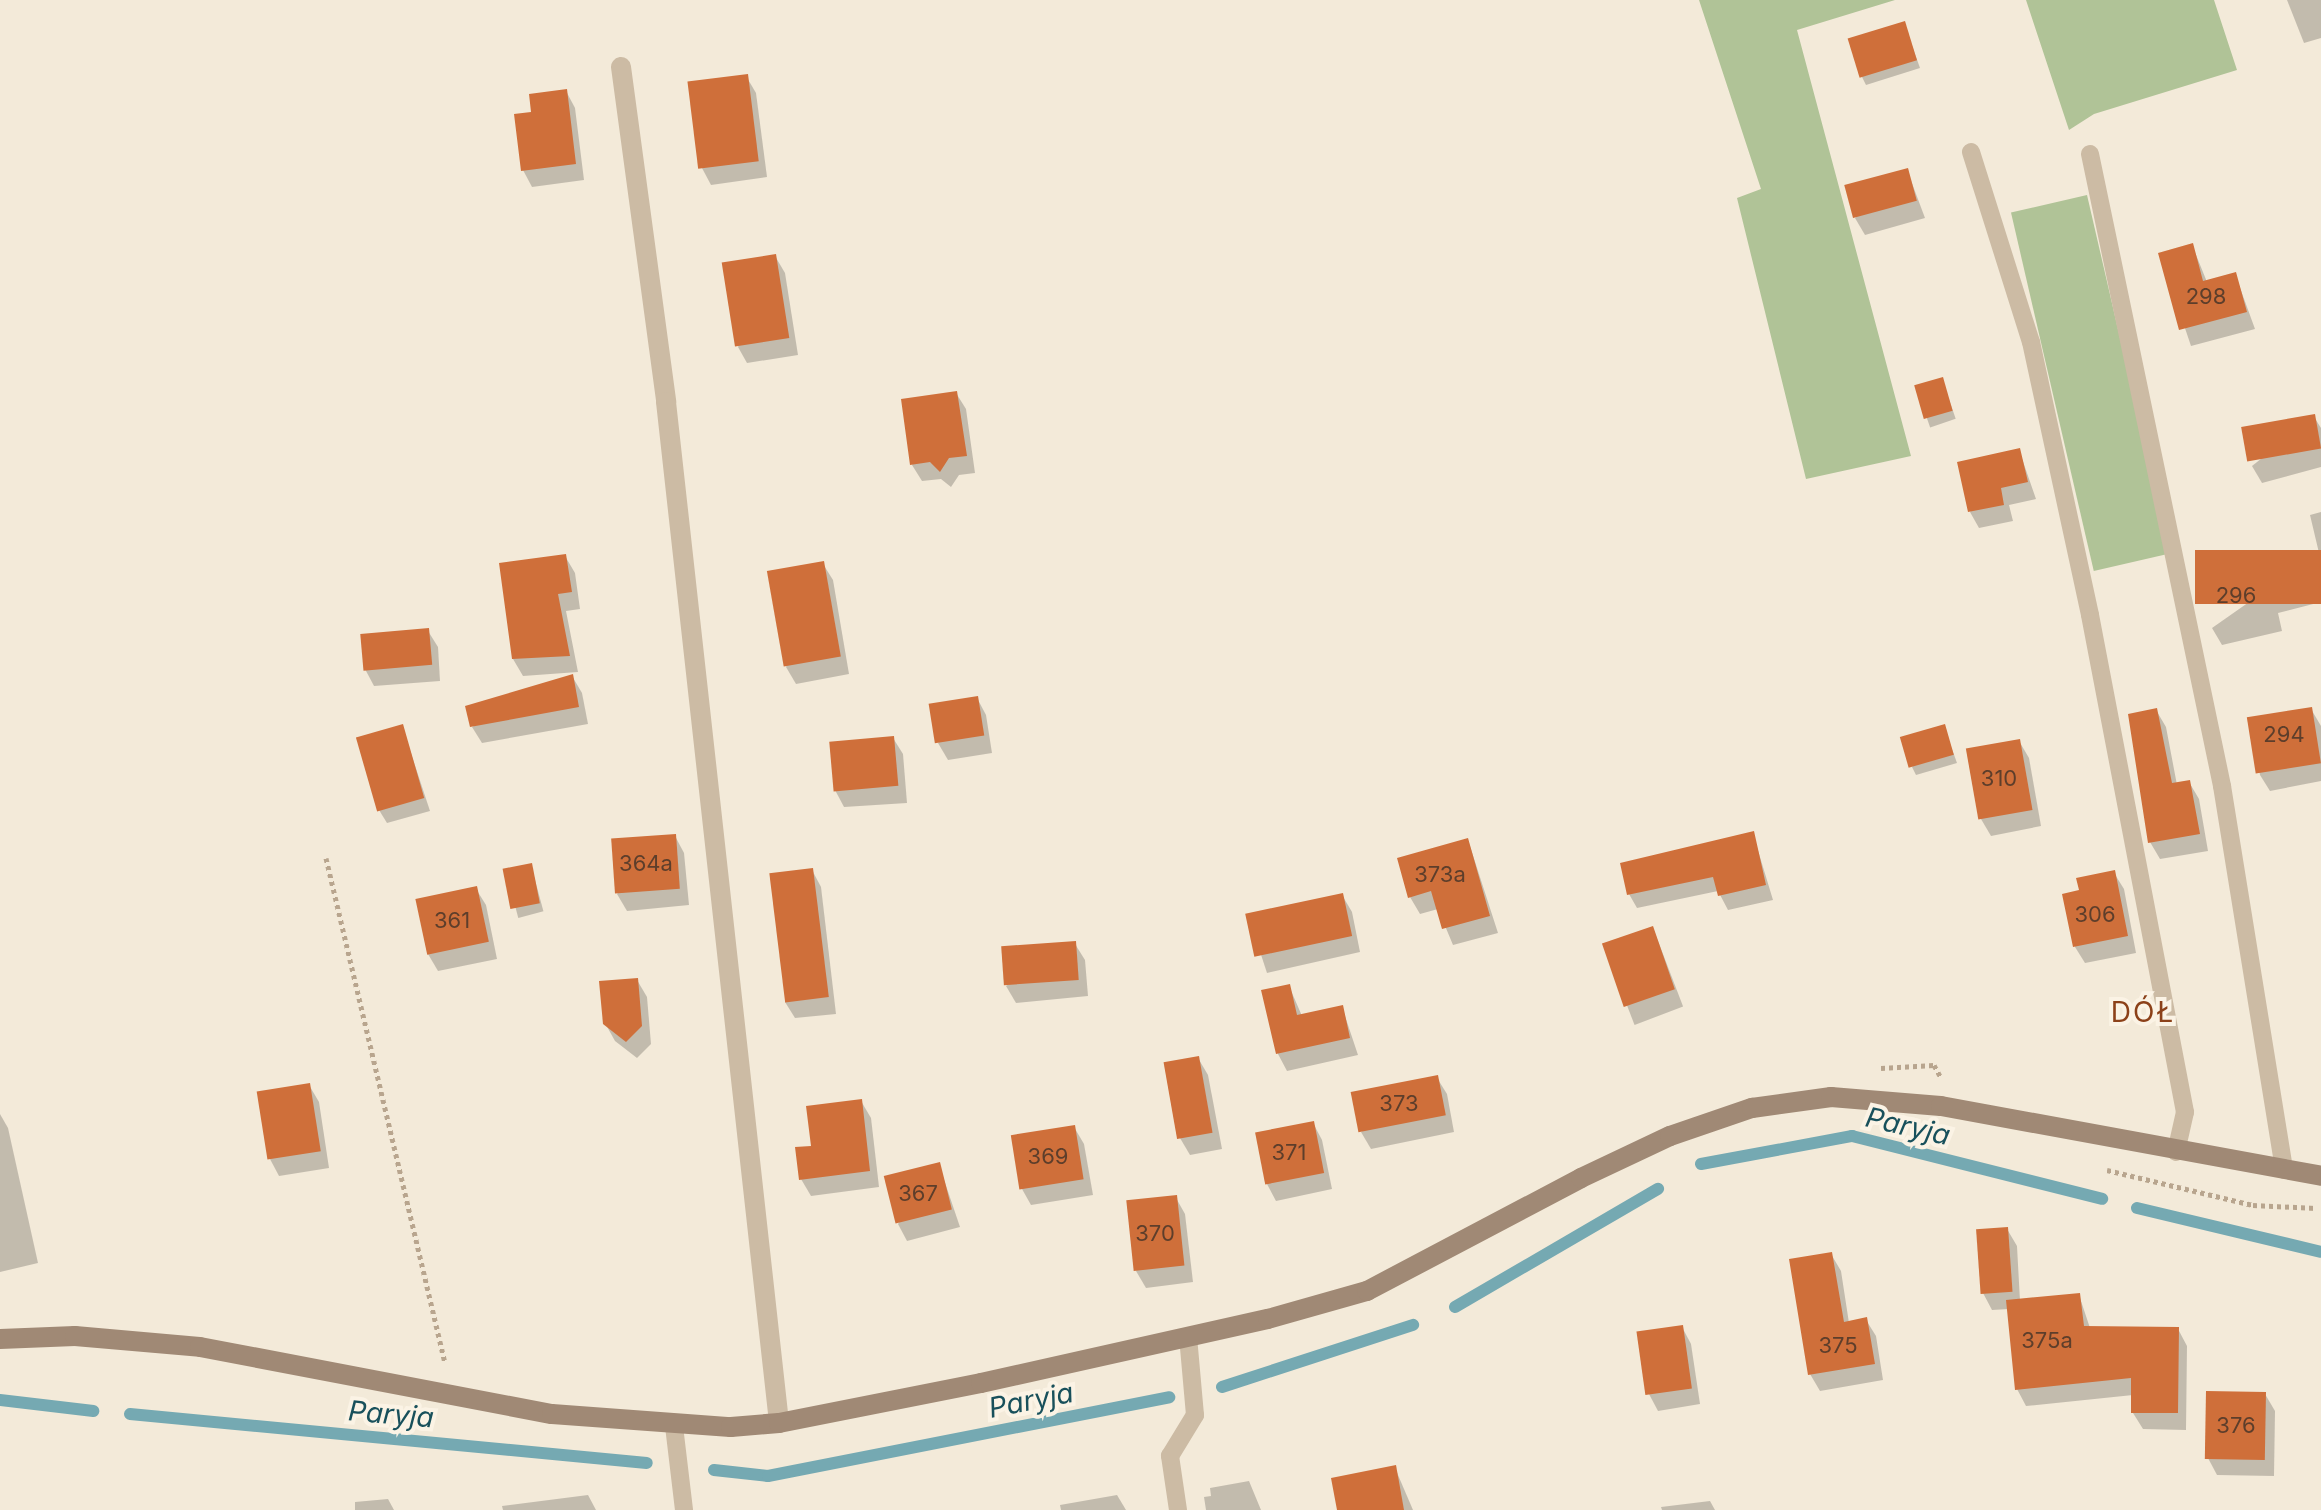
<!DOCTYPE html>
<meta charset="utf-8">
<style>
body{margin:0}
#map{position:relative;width:2321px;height:1510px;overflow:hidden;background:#f3ead9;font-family:Inter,sans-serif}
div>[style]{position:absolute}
.green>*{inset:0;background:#b0c397;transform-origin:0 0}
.shadow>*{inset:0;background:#0003;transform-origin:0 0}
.stream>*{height:12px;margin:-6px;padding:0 6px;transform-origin:6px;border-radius:6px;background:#75a9b2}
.building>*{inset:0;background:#cf6f3a;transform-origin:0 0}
.path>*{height:5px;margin-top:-2.5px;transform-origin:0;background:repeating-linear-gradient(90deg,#b8a58e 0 4px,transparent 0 8px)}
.lane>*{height:18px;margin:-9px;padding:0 9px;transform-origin:9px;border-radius:9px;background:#ccbba4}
.street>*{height:20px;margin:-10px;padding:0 10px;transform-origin:10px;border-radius:10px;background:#ccbba4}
.secondary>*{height:20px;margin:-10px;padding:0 10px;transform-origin:10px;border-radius:10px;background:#a08975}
span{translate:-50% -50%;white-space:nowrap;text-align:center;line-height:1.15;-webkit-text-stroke:8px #fbf3e5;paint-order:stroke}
.number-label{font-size:22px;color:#5d3e2b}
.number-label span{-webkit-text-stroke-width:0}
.neighbourhood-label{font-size:28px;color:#8c4119;letter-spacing:2px}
.water-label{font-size:28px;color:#18505b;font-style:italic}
</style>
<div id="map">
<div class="green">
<div style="clip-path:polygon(1699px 0,1895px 0,1797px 30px,1911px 456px,1806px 479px,1737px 198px,1761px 189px)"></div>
<div style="clip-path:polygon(2026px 0,2214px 0,2237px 70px,2094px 114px,2069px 130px)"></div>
<div style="left:2087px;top:195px;width:368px;height:78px;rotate:77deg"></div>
</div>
<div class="shadow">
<div style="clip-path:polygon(2287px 0,2321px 0,2321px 38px,2304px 43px)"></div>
<div style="clip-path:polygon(1904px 23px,1920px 68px,1866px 85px,1862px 77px)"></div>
<div style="clip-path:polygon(746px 76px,756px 93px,767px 177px,711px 185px,702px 168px,691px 84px)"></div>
<div style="clip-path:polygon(566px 91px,575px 108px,584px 180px,532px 187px,523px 170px)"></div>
<div style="clip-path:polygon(1907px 170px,1925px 218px,1865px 235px,1855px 218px)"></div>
<div style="clip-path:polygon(2192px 245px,2207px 282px,2235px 274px,2255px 329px,2191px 346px,2160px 254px)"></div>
<div style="clip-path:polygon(775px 256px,785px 273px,798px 355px,747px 363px,738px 347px)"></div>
<div style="left:1942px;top:379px;width:42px;height:27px;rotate:71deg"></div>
<div style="clip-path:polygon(956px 393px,966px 409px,975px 473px,959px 475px,951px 487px,941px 479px,922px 481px,912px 465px)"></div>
<div style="clip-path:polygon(2314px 417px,2321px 428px,2321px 467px,2262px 483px,2252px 466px)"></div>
<div style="clip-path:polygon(2019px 450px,2036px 499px,2009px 505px,2013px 521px,1979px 528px,1970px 512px)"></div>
<div style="clip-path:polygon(2321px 512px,2321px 602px,2278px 613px,2282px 631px,2222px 645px,2212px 628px,2319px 553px,2310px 515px)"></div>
<div style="clip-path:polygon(565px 556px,575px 573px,580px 609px,566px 611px,578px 672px,523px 676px,513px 659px)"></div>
<div style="clip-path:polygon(823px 564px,833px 580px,849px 674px,796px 684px,786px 667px)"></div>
<div style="clip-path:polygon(428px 631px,438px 647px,440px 681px,374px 686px,365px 669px)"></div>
<div style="clip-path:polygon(572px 676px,582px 693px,588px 724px,482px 743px,472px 727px)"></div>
<div style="clip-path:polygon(977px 698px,986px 715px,992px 753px,948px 760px,938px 743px)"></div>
<div style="clip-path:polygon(2311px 709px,2321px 726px,2321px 781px,2270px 791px,2260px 775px,2250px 721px)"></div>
<div style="clip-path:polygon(2156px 710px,2166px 727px,2177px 785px,2189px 782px,2199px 799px,2208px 851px,2160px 859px,2150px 842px)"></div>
<div style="clip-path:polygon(402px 726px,430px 811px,387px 823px,379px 810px)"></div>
<div style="clip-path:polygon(1944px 727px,1957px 763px,1916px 775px,1912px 767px)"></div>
<div style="clip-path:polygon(893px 738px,903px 754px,907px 803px,844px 807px,835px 790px)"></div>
<div style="clip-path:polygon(2019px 741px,2029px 758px,2041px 826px,1991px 836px,1981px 819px)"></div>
<div style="clip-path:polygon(1753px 834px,1773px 900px,1728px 910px,1718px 891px,1637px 908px,1629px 894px)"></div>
<div style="clip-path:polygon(675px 836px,684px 853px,689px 905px,627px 911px,617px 894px)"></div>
<div style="clip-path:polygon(1468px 840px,1498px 933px,1453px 945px,1438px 909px,1420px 914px,1410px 897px)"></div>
<div style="left:531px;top:865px;width:48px;height:26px;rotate:75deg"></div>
<div style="clip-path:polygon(812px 870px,821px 887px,836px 1014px,795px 1018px,785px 1002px)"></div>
<div style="clip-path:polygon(2114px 873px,2124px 889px,2136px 953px,2085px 963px,2075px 947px,2081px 892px)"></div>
<div style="clip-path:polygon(476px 889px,486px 905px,497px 959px,438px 971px,428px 954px)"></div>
<div style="clip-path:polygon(1342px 895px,1352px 912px,1360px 952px,1267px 973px,1248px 915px)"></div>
<div style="left:1653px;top:928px;width:84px;height:52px;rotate:69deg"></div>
<div style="clip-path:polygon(1075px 944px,1085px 960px,1088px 996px,1016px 1003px,1006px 986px)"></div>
<div style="clip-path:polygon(637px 980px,647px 997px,651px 1044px,637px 1058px,615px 1041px,605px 1023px)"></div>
<div style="clip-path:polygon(1289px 986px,1302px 1016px,1342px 1007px,1358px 1055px,1287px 1071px,1278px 1054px,1264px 992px)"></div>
<div style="clip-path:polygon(1198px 1058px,1208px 1075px,1222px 1149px,1190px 1155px,1180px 1138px)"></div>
<div style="clip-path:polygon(1437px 1078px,1447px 1094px,1454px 1132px,1371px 1149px,1361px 1132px)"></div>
<div style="clip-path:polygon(309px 1085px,319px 1102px,329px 1168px,279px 1176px,270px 1159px)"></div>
<div style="clip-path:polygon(861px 1101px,871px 1118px,879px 1187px,811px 1196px,801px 1179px,813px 1147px)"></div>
<div style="clip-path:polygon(0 1114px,8px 1128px,38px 1263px,0 1272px)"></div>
<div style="clip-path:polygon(1313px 1123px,1322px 1140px,1332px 1189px,1276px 1201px,1267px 1184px)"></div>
<div style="clip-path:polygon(1074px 1127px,1084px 1144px,1093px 1195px,1031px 1205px,1022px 1189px)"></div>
<div style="clip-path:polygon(939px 1165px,960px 1227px,907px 1241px,898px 1224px)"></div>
<div style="clip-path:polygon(1176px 1198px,1185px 1214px,1193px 1282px,1146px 1288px,1136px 1271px)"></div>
<div style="clip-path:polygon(2007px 1229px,2017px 1246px,2020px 1301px,2079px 1295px,2090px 1328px,2178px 1329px,2187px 1346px,2186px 1430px,2143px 1429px,2133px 1413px,2133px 1395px,2026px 1406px,2017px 1389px,2009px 1309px,1992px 1310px,1983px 1293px)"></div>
<div style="clip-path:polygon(1831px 1254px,1841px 1271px,1849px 1323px,1866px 1320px,1876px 1336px,1883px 1380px,1820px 1391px,1810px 1374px)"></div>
<div style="clip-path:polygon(1682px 1327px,1691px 1344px,1700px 1404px,1658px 1411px,1649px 1394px)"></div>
<div style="clip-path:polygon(2265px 1394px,2275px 1411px,2274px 1476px,2217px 1475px,2208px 1458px)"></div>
<div style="clip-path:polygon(1395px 1468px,1413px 1510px,1339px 1510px)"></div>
<div style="clip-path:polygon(1249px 1481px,1261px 1510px,1206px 1510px,1204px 1497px,1211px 1496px,1210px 1488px)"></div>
<div style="clip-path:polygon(588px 1495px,596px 1510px,503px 1510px,502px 1506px)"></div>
<div style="clip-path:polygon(1117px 1495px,1126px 1510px,1061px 1510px,1060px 1505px)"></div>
<div style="clip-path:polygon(388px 1499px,394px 1510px,355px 1510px,355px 1502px)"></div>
<div style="clip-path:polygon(1710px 1501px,1715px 1510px,1662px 1510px,1661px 1507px)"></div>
</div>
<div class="stream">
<div style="left:1701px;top:1164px;width:154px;rotate:-10.5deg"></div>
<div style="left:1852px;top:1136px;width:258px;rotate:14.1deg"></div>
<div style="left:2137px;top:1208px;width:189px;rotate:13.4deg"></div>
<div style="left:1455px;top:1307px;width:235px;rotate:-30.2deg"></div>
<div style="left:1222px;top:1387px;width:201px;rotate:-18deg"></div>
<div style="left:0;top:1400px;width:94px;rotate:6.7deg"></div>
<div style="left:130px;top:1414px;width:519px;rotate:5.41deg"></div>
<div style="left:714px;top:1470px;width:54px;rotate:6.3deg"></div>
<div style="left:768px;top:1476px;width:409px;rotate:-11.1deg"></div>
</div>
<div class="building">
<div style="left:1905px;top:21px;width:41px;height:60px;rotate:73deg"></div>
<div style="left:748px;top:74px;width:88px;height:61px;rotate:83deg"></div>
<div style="clip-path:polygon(567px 89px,576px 164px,521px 171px,514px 114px,531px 112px,529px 94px)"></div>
<div style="left:1908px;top:168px;width:34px;height:66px;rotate:75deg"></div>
<div style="clip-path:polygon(2193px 243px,2203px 281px,2236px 272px,2247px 312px,2179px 330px,2158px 253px)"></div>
<div style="left:776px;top:254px;width:85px;height:55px;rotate:81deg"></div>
<div style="left:1943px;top:377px;width:35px;height:30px;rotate:74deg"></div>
<div style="clip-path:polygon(957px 391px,967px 456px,949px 458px,940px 472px,930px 462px,910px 465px,901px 399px)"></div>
<div style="left:2315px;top:414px;width:35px;height:75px;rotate:80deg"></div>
<div style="clip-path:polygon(2020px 448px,2028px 482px,2001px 488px,2004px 505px,1968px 512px,1957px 462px)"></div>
<div style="left:2321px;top:550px;width:54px;height:126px;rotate:90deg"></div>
<div style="clip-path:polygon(566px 554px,572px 592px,558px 594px,570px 656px,512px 659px,499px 563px)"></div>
<div style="left:824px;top:561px;width:97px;height:58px;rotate:80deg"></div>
<div style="left:429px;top:628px;width:37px;height:69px;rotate:85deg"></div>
<div style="clip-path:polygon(573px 674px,579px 707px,470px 727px,465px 706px)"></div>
<div style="left:978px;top:696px;width:40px;height:50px;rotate:81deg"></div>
<div style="left:2312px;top:707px;width:57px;height:66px;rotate:81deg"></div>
<div style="clip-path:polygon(2157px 708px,2172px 783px,2190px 780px,2200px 834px,2148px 843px,2128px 714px)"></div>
<div style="left:403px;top:724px;width:77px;height:49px;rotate:74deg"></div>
<div style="left:1945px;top:724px;width:32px;height:47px;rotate:74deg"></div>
<div style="left:894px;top:736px;width:50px;height:65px;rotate:85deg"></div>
<div style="left:2020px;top:739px;width:72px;height:55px;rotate:80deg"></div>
<div style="clip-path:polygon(1754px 831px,1766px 885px,1718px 896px,1713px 877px,1627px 895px,1620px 863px)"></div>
<div style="left:676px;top:834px;width:55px;height:65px;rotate:86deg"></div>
<div style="clip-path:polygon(1468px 838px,1490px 916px,1442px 929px,1431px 891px,1408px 898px,1397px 858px)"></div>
<div style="left:532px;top:863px;width:41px;height:30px;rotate:79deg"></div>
<div style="left:813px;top:868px;width:130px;height:44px;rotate:83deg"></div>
<div style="clip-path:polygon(2115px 870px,2128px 936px,2073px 947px,2062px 894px,2079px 890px,2076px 878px)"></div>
<div style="left:477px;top:886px;width:57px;height:63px;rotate:78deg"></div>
<div style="left:1343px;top:893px;width:44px;height:100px;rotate:78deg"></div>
<div style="left:1653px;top:926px;width:67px;height:54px;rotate:71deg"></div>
<div style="left:1076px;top:941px;width:39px;height:75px;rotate:86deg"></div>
<div style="clip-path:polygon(638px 978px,642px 1026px,626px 1042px,603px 1024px,599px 981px)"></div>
<div style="clip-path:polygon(1290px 984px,1297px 1015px,1343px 1005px,1350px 1038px,1276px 1054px,1261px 990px)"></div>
<div style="left:1199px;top:1056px;width:78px;height:36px;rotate:80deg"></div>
<div style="left:1438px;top:1075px;width:41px;height:89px;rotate:79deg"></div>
<div style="left:310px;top:1083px;width:69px;height:54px;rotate:81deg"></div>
<div style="clip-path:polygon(862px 1099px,870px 1171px,799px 1180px,795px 1147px,811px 1146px,806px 1106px)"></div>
<div style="left:1314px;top:1121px;width:53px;height:60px;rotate:79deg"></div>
<div style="left:1075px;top:1125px;width:55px;height:65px;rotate:81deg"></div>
<div style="left:940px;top:1162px;width:49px;height:58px;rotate:76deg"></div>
<div style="left:1177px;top:1195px;width:71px;height:51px;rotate:84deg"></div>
<div style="left:2008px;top:1227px;width:65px;height:32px;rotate:86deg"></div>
<div style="clip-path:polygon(1832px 1252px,1844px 1322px,1867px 1317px,1875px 1364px,1808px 1375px,1789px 1259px)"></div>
<div style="clip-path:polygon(2080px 1293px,2084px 1326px,2179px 1327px,2178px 1413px,2131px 1413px,2131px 1378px,2015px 1390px,2006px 1300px)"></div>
<div style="left:1683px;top:1325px;width:64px;height:47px;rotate:82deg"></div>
<div style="left:2206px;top:1391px;width:60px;height:68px;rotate:1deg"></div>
<div style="clip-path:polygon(1396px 1465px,1404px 1510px,1337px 1510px,1331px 1478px)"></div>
</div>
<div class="path">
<div style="left:326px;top:858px;width:519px;rotate:76.74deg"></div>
<div style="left:1881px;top:1068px;width:53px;rotate:-3.2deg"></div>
<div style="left:1934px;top:1065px;width:13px;rotate:61deg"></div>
<div style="left:2107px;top:1170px;width:150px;rotate:13.5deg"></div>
<div style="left:2253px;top:1205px;width:63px;rotate:2.7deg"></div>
</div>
<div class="lane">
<div style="left:1971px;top:152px;width:199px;rotate:72.5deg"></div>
<div style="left:2031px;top:342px;width:279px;rotate:77.8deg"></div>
<div style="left:2090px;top:615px;width:506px;rotate:79.18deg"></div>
<div style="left:2185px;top:1112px;width:41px;rotate:102.7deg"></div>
<div style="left:2090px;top:154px;width:646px;rotate:78.2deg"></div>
<div style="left:2222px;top:786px;width:389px;rotate:80.8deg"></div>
<div style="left:674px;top:1426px;width:85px;rotate:83.2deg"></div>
<div style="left:1178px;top:1510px;width:55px;rotate:-98.4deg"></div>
<div style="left:1170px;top:1456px;width:48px;rotate:-58.6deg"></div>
<div style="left:1195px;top:1415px;width:78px;rotate:-95.1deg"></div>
</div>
<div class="street">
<div style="left:621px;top:67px;width:338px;rotate:82.3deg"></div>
<div style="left:666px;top:402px;width:1027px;rotate:83.68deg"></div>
</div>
<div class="secondary">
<div style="left:0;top:1339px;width:75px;rotate:-2.3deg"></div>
<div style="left:75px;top:1336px;width:125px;rotate:5deg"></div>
<div style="left:200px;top:1347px;width:358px;rotate:10.8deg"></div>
<div style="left:552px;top:1414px;width:179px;rotate:4.2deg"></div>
<div style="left:731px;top:1427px;width:48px;rotate:-4.8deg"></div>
<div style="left:779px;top:1423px;width:206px;rotate:-11.2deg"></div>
<div style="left:981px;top:1383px;width:294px;rotate:-12.6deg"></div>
<div style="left:1268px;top:1319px;width:103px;rotate:-15.8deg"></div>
<div style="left:1367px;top:1291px;width:242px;rotate:-27.8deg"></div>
<div style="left:1581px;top:1178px;width:98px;rotate:-25.3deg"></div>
<div style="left:1670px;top:1136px;width:87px;rotate:-18.9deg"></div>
<div style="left:1752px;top:1108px;width:80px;rotate:-7.9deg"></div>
<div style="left:1831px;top:1097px;width:110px;rotate:4.7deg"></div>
<div style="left:1941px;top:1106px;width:386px;rotate:10.4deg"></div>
</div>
<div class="number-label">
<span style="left:2206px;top:297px">298</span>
<span style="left:2236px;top:596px">296</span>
<span style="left:2284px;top:735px">294</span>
<span style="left:1999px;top:779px">310</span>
<span style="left:646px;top:864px">364a</span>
<span style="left:1440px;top:875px">373a</span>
<span style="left:2095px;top:915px">306</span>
<span style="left:452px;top:921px">361</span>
<span style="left:1399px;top:1104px">373</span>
<span style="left:1289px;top:1153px">371</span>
<span style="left:1048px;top:1157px">369</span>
<span style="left:918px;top:1194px">367</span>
<span style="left:1155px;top:1234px">370</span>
<span style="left:2047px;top:1341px">375a</span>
<span style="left:1838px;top:1346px">375</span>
<span style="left:2236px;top:1426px">376</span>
</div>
<div class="neighbourhood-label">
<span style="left:2143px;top:1012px">DÓŁ</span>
</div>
<div class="water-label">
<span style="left:1908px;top:1126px;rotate:13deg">Paryja</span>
<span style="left:1031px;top:1400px;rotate:-11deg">Paryja</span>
<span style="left:391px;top:1414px;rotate:5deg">Paryja</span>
</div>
</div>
